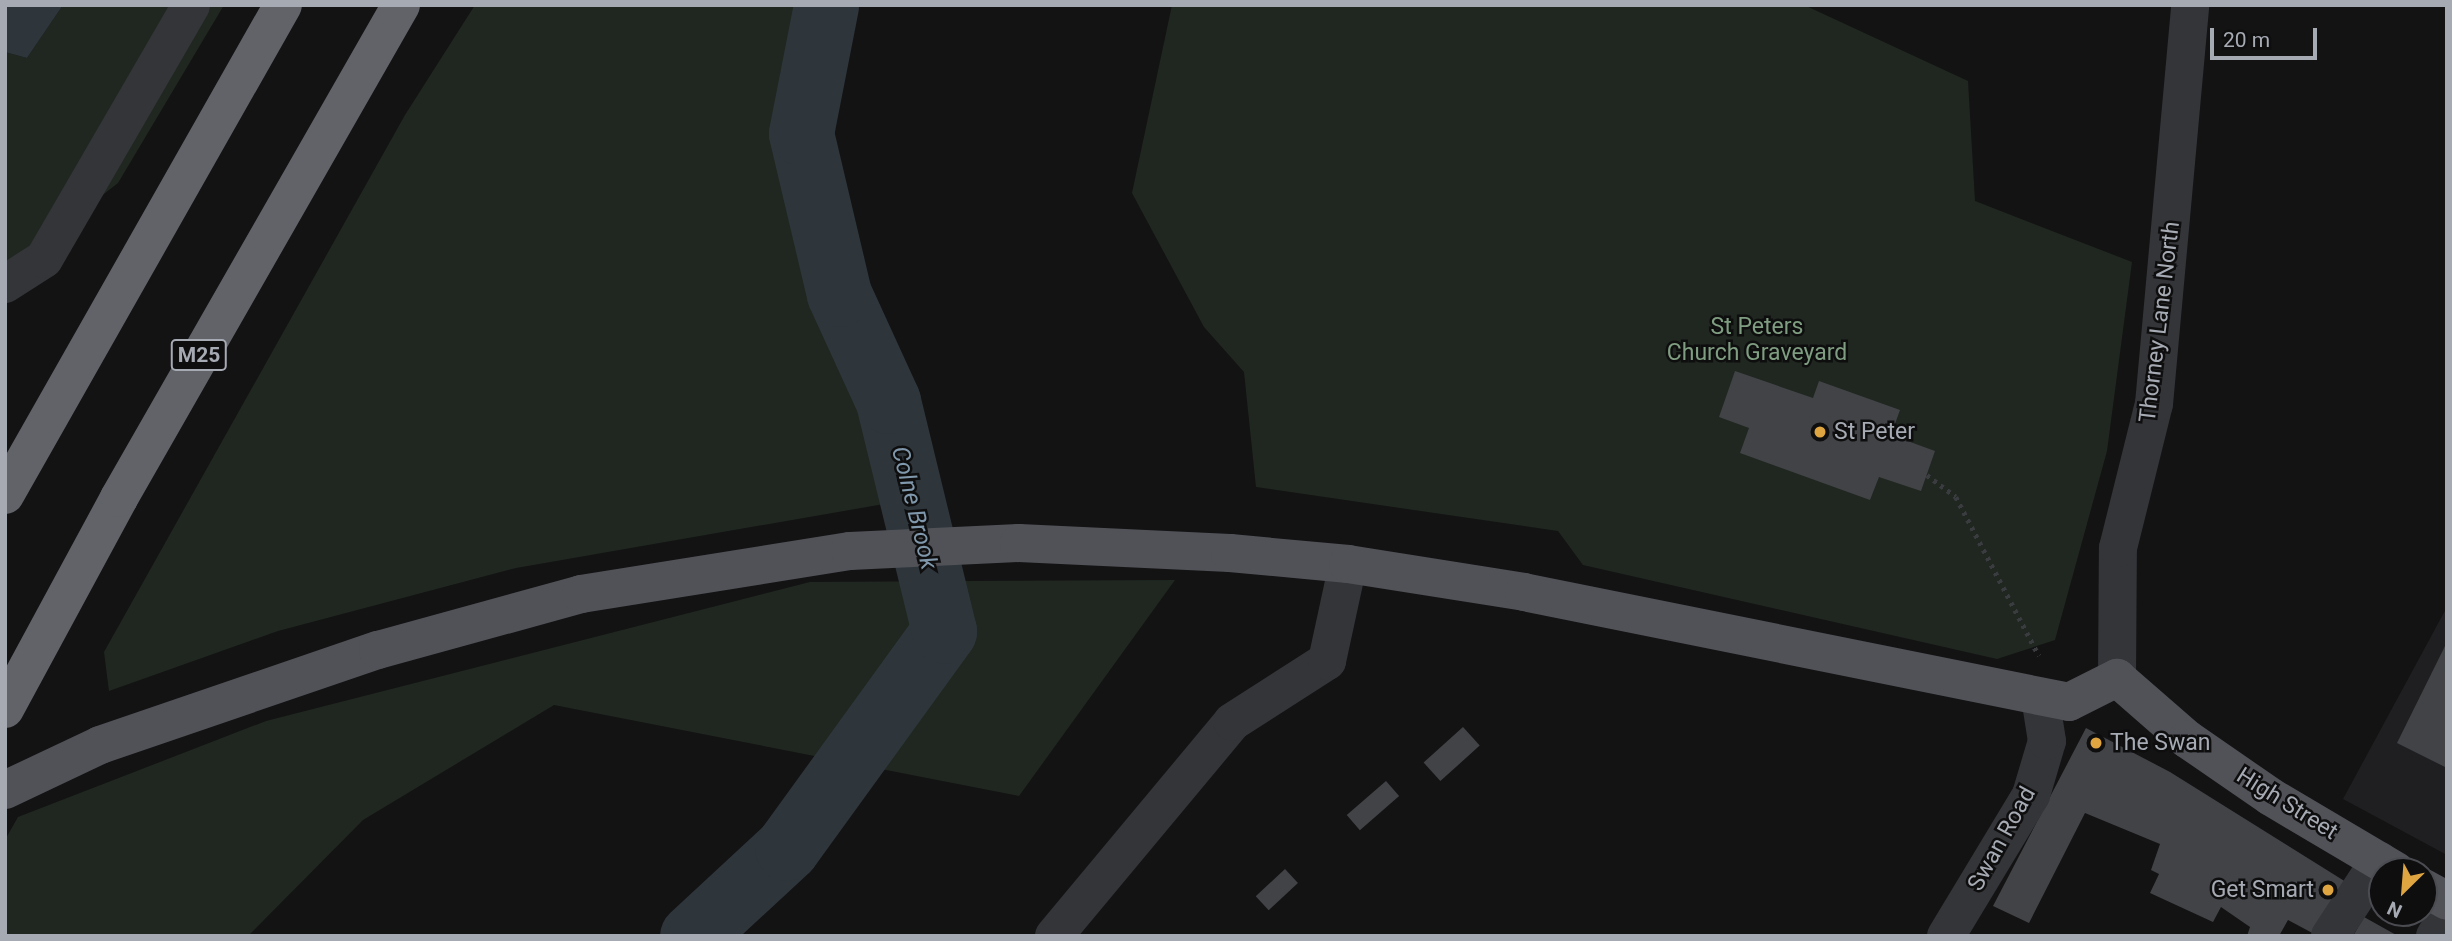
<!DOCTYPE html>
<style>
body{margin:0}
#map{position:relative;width:2452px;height:941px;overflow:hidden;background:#131314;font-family:Roboto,sans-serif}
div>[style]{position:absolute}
.built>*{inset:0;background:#1f1f21}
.green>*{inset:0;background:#202720}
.water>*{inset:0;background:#2e363c}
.river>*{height:65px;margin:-32.5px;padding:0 32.5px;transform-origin:32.5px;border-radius:32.5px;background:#2e363c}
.building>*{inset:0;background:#424347;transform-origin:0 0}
.path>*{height:4.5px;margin-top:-2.25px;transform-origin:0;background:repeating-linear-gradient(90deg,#3a3c40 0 3.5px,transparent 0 8.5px)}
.minor>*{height:38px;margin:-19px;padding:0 19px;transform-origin:19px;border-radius:19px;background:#343539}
.major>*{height:38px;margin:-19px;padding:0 19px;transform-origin:19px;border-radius:19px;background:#515258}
.highway>*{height:38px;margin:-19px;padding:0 19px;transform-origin:19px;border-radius:19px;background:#616369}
.dots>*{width:19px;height:19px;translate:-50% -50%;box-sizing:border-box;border:4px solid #0e0e0f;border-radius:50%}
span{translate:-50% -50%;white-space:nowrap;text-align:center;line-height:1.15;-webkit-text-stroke:5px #0e0e0f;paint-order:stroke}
.shield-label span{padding:2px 5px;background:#0e0e0f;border:2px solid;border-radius:5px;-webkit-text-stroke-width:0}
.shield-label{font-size:21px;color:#a6aab3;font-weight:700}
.street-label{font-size:23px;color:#a6aab3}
.park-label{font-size:23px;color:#7f9d80}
.poi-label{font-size:23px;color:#a6aab3}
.left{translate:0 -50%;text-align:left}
.right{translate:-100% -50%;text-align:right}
.water-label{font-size:24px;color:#8098ab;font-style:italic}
.frame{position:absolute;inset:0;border:7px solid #a6aab3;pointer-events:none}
.north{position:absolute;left:2368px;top:857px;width:70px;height:70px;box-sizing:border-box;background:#0e0e0f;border:2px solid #4b4c51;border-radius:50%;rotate:205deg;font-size:19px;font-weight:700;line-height:28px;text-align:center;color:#a6aab3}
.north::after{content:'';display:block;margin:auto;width:24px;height:32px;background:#dfa540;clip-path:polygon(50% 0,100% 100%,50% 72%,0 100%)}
.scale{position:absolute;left:2210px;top:28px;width:107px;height:32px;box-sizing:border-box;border:4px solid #a6aab3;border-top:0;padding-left:9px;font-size:21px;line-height:24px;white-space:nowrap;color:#a6aab3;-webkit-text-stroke:5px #0e0e0f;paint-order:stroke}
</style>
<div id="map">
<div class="built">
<div style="clip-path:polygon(2447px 607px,2447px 855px,2343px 799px)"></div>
</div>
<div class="green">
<div style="clip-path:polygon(63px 5px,224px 5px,118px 183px,5px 271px,5px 52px,27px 58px)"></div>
<div style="clip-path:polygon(475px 5px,802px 5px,780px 74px,795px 234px,873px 406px,884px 504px,516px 568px,278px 631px,109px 691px,104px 652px,405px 115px)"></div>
<div style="clip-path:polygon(1172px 5px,1804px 5px,1968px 81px,1975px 201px,2132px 262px,2107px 451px,2055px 640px,1997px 659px,1583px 565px,1558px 531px,1256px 487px,1244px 372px,1204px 327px,1132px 193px)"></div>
<div style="clip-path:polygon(1175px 580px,1019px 796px,554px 705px,363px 820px,248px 936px,5px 936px,5px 840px,18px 817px,266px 721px,810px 582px)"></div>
</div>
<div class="water">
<div style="clip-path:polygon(5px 5px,63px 5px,27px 58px,5px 52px)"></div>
</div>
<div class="river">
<div style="left:692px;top:936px;width:129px;rotate:-42.8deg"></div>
<div style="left:787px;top:848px;width:268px;rotate:-54.1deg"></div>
<div style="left:944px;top:631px;width:237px;rotate:-103.7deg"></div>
<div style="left:888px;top:401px;width:118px;rotate:-114.6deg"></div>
<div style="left:839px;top:294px;width:165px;rotate:-103.3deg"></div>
<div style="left:801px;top:133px;width:130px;rotate:-78.9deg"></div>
</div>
<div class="building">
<div style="clip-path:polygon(1735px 371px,1813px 398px,1819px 381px,1900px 410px,1891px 435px,1935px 451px,1921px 491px,1879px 477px,1870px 500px,1740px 453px,1749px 428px,1719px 417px)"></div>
<div style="clip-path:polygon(2447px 642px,2447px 768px,2397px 743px)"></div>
<div style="left:1463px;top:727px;width:25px;height:53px;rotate:48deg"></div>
<div style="clip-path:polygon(2086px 728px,2170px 772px,2354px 887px,2318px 936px,2288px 920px,2279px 936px,2247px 936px,2250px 927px,2221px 907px,2213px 922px,2150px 893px,2159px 874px,2151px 870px,2160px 844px,2085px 813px,2029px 923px,1993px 906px)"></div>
<div style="left:1386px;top:781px;width:20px;height:52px;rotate:49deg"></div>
<div style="left:1285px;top:869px;width:19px;height:40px;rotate:47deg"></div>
<div style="clip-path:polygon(2364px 917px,2398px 936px,2353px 936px)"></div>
</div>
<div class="path">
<div style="left:1927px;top:475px;width:36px;rotate:37deg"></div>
<div style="left:1956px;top:497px;width:179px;rotate:62.4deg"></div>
</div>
<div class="minor">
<div style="left:5px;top:284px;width:46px;rotate:-32.7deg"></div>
<div style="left:44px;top:259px;width:293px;rotate:-59.9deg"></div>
<div style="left:2117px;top:678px;width:130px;rotate:-89.6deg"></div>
<div style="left:2118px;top:548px;width:148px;rotate:-76deg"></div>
<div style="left:2154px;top:404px;width:401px;rotate:-84.8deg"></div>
<div style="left:1054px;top:936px;width:278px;rotate:-50.2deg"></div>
<div style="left:1232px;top:722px;width:113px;rotate:-32.7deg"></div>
<div style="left:1327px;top:661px;width:99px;rotate:-77.8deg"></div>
<div style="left:1946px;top:936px;width:165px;rotate:-58.9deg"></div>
<div style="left:2031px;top:795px;width:56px;rotate:-73.5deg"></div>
<div style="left:2047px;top:741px;width:45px;rotate:-99deg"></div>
<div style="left:2330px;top:936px;width:90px;rotate:-56.8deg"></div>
<div style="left:2435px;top:936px;width:22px;rotate:-56deg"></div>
</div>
<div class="major">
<div style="left:5px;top:790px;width:105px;rotate:-25.3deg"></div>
<div style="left:100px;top:745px;width:294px;rotate:-18.9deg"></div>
<div style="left:378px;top:650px;width:211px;rotate:-15.4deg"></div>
<div style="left:581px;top:594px;width:272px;rotate:-9.1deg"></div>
<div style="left:850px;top:551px;width:169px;rotate:-2.7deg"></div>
<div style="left:1019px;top:543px;width:211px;rotate:2.7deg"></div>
<div style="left:1230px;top:553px;width:119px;rotate:5.3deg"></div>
<div style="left:1348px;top:564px;width:178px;rotate:9deg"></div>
<div style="left:1524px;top:592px;width:556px;rotate:11.41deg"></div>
<div style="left:2069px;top:702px;width:54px;rotate:-26.6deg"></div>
<div style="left:2117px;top:678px;width:93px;rotate:41.1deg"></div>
<div style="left:2187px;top:739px;width:102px;rotate:34.6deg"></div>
<div style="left:2271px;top:797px;width:145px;rotate:30.6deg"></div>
<div style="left:2424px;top:888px;width:26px;rotate:29deg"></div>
</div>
<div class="highway">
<div style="left:5px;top:495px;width:563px;rotate:-60.43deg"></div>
<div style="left:5px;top:709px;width:240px;rotate:-61.6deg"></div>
<div style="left:119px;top:498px;width:568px;rotate:-60.23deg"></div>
</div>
<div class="dots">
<div style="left:1820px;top:432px;background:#dfa540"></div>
<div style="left:2096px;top:743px;background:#dfa540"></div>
<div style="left:2328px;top:890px;background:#dfa540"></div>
</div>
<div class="shield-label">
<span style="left:199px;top:355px">M25</span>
</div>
<div class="street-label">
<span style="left:2160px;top:322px;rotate:-83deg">Thorney Lane North</span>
<span style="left:2287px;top:804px;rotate:32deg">High Street</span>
<span style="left:2002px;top:839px;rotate:-61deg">Swan Road</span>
</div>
<div class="park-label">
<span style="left:1757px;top:340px">St Peters<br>Church Graveyard</span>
</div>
<div class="poi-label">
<span class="left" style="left:1834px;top:432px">St Peter</span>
<span class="left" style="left:2110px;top:743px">The Swan</span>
<span class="right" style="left:2314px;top:890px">Get Smart</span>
</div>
<div class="water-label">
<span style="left:914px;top:508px;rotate:76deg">Colne Brook</span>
</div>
<div class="frame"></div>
<div class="north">N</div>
<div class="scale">20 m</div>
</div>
